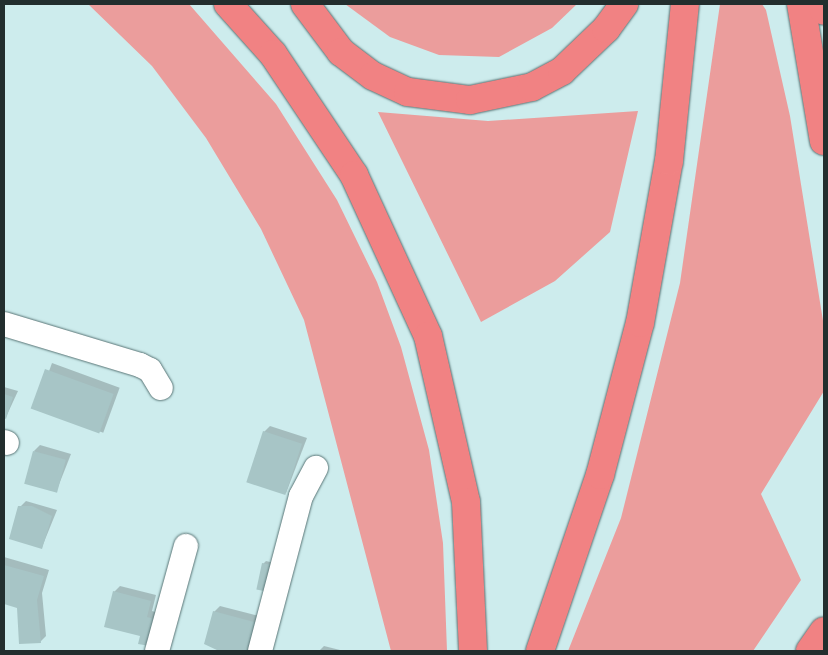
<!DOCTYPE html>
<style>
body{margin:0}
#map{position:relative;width:828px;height:655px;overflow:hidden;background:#cdeced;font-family:Figtree,sans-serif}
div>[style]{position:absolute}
.green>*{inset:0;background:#eb9d9c}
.shadow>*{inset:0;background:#0003;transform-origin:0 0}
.building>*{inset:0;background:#a7c5c6;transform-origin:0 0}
.roads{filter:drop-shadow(0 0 1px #597576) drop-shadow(0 0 1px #597576)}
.minor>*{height:24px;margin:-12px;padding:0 12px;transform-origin:12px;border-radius:12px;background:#fff}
.highway>*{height:28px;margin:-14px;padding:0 14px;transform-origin:14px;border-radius:14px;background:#f18283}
span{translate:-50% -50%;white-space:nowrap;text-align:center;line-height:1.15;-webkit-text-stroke:4px #fff;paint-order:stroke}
.frame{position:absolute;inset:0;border:5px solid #222e2e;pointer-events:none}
</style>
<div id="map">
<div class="green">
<div style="clip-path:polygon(88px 4px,189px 4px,276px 104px,337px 200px,377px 282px,401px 347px,429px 450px,443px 543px,447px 651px,391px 651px,304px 320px,261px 229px,206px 138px,152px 66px)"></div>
<div style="clip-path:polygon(345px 4px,577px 4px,552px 28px,499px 57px,439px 55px,390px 37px)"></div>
<div style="clip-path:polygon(720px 4px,762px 4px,766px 10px,790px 116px,824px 327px,824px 391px,761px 494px,801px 580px,753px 651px,568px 651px,621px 518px,680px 283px)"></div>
<div style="clip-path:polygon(638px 111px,610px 232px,555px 281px,481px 322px,378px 112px,488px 121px)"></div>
</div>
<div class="shadow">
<div style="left:52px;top:363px;width:72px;height:48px;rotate:20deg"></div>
<div style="clip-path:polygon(4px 387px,18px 391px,6px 417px,4px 417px)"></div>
<div style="clip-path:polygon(270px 426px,307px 438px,286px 493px,264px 432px)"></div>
<div style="clip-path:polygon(40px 445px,71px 454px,56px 492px,34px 451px)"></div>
<div style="clip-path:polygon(26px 501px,57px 510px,42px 547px,20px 507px)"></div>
<div style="clip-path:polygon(4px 557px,49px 570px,42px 593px,46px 636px,40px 642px,18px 607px,4px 603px)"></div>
<div style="clip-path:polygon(266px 561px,278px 564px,271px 588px,263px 564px)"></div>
<div style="clip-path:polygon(120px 586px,156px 595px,152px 611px,162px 614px,141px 635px,114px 592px)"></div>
<div style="clip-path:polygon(220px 606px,263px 617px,254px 651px,226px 651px,206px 644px,214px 612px)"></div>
<div style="clip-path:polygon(324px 646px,344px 651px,319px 651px)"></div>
</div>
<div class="building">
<div style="left:45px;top:369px;width:73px;height:42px;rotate:20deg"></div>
<div style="clip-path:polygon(4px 394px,13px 397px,6px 419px,4px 418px)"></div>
<div style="left:263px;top:431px;width:41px;height:54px;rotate:18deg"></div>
<div style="left:33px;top:451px;width:34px;height:34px;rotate:15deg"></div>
<div style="clip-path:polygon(18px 506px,32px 506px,52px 516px,42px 549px,9px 539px)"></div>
<div style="left:262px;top:563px;width:14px;height:27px;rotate:12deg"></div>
<div style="clip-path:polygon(4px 565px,44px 576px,37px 600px,41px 643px,19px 644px,17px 608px,4px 604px)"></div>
<div style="clip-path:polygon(113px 591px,151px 601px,147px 617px,157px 620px,150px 646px,138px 644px,140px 636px,104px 627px)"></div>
<div style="clip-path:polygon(213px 611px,258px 623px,250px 651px,219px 651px,204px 644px)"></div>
</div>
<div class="roads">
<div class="minor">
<div style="left:4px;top:324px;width:142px;rotate:16.8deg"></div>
<div style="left:140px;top:365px;width:11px;rotate:27deg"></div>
<div style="left:150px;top:370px;width:21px;rotate:59deg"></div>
<div style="left:4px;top:442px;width:3px;rotate:18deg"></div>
<div style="left:157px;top:651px;width:109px;rotate:-74.6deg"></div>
<div style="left:260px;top:651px;width:160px;rotate:-75.2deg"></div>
<div style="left:301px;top:496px;width:32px;rotate:-62deg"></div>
</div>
<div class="highway">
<div style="left:228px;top:4px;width:67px;rotate:48deg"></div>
<div style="left:273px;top:54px;width:146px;rotate:56.2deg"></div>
<div style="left:354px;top:175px;width:177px;rotate:65.3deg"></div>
<div style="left:428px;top:336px;width:170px;rotate:77.1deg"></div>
<div style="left:466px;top:502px;width:149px;rotate:87.3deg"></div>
<div style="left:305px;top:4px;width:60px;rotate:53.1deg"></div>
<div style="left:341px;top:52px;width:40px;rotate:37deg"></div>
<div style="left:373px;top:76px;width:38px;rotate:25deg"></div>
<div style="left:408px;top:92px;width:63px;rotate:7.4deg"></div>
<div style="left:470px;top:100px;width:63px;rotate:-11.8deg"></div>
<div style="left:532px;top:87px;width:34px;rotate:-28deg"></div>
<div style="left:562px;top:71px;width:61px;rotate:-43.7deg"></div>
<div style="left:606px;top:29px;width:31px;rotate:-54deg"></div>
<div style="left:801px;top:4px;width:139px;rotate:80.5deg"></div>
<div style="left:822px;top:4px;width:7px;rotate:74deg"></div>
<div style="left:540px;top:651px;width:186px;rotate:-71.2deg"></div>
<div style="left:600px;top:475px;width:157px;rotate:-75.3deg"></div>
<div style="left:640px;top:323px;width:165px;rotate:-79.9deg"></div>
<div style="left:669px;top:161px;width:158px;rotate:-84.2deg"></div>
<div style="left:810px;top:651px;width:24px;rotate:-55deg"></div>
</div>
</div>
<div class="frame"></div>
</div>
